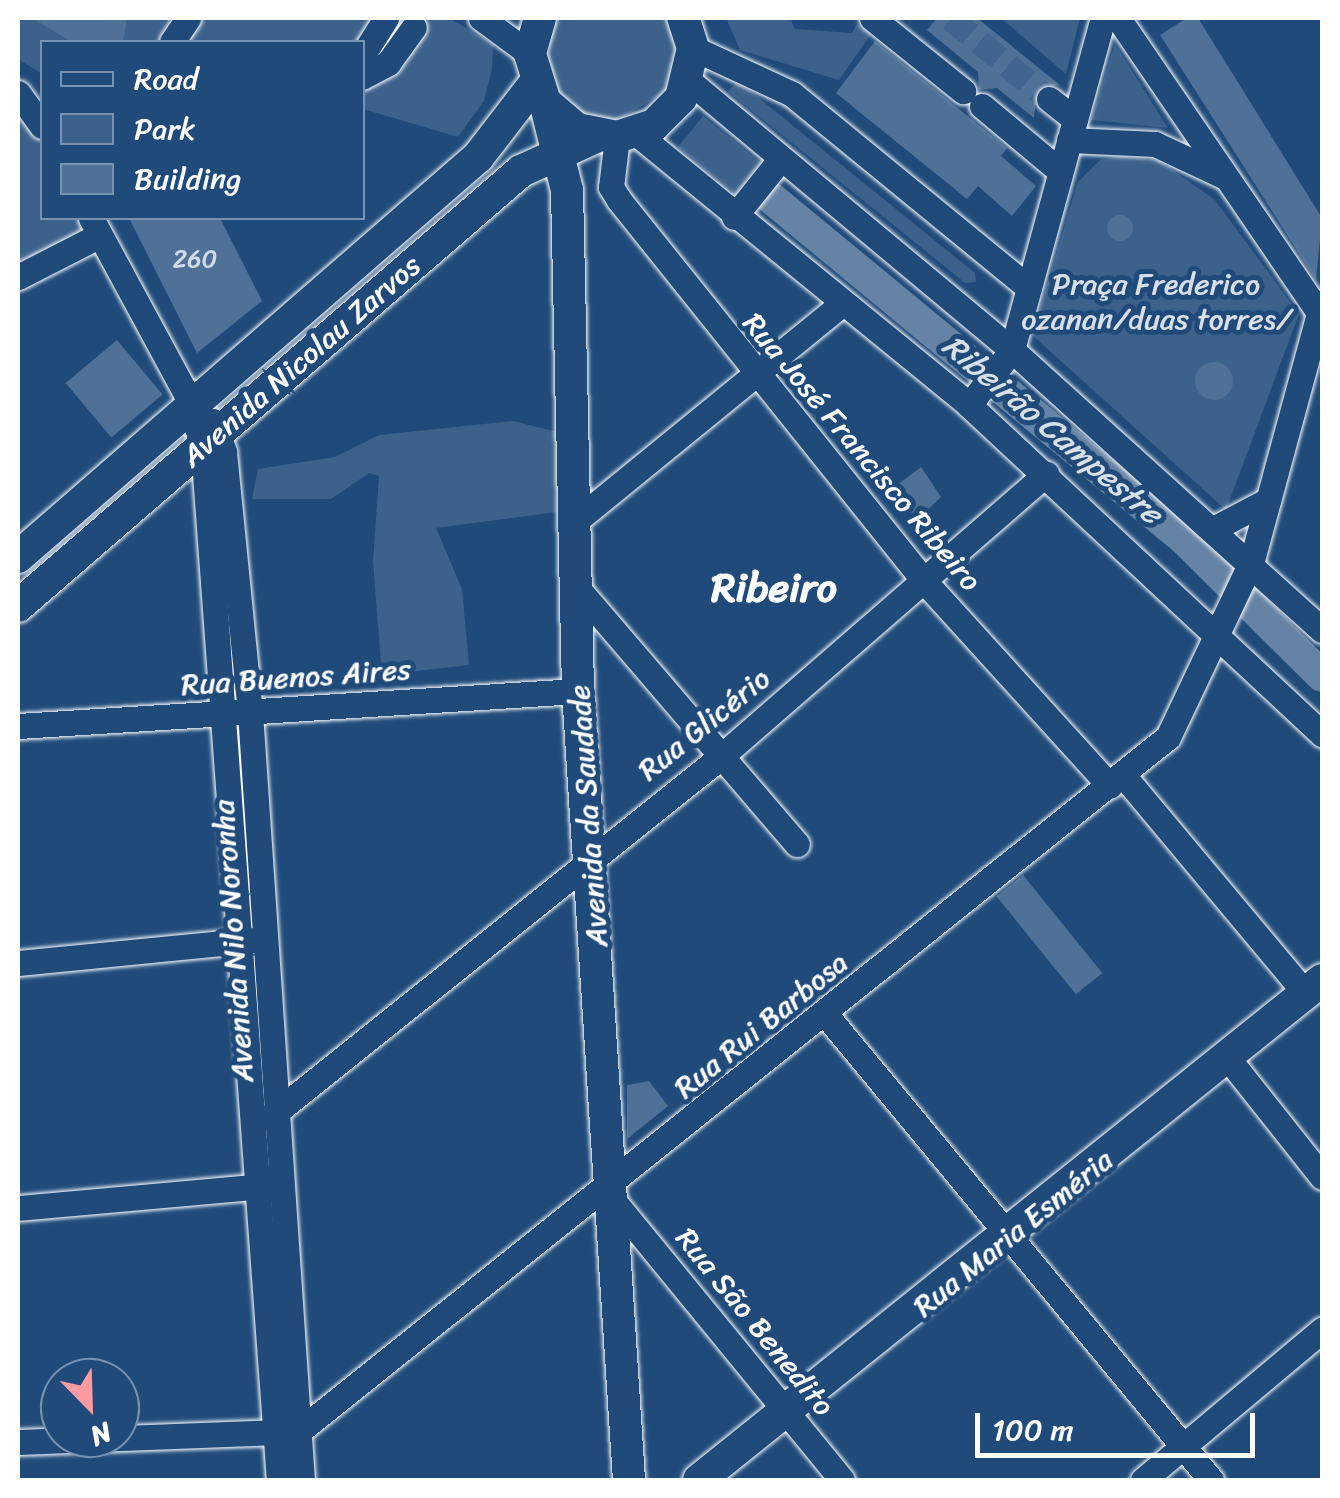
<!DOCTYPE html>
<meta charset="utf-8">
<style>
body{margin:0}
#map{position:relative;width:1340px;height:1498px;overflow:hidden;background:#1f4a7a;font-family:Sriracha,sans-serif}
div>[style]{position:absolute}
.green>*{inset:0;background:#3c618b;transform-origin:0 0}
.river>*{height:32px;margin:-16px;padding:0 16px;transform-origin:16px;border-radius:16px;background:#6583a4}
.building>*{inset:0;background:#507197;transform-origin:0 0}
.round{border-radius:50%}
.minor-tunnel>*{height:25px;margin-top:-12.5px;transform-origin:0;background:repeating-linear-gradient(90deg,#41658e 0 25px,transparent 0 37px)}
.roads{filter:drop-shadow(0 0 2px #fff) drop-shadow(0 0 2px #fff)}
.minor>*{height:25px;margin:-12.5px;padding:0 12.5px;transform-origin:12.5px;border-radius:12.5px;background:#1f4a7a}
.major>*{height:32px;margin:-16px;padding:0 16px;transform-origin:16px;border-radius:16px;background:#1f4a7a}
span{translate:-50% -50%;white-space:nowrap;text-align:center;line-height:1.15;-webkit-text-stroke:10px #1f4a7a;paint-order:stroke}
.number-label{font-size:25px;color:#d3dce5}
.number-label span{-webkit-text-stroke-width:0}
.park-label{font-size:30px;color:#d8dfe8}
.street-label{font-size:30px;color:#fff}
.water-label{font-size:32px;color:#d8e0e8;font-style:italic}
.district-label{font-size:40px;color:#fff;font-weight:700}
.frame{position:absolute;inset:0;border:20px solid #fff;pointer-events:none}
.legend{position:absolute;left:40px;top:40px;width:325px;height:180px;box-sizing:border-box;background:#1f4a7a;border:2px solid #7992af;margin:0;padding:12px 18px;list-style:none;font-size:30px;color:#fff}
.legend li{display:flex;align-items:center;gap:20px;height:50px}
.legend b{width:50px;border:2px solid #7992af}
.north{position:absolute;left:40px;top:1358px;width:100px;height:100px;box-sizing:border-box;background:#1f4a7a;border:2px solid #7992af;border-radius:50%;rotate:157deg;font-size:28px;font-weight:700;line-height:40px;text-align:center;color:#fff}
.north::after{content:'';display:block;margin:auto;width:35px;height:45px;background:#ff9aa2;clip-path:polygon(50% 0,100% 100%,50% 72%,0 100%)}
.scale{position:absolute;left:975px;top:1413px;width:280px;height:45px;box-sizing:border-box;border:5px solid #fff;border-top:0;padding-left:12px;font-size:30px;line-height:35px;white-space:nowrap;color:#fff;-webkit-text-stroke:8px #1f4a7a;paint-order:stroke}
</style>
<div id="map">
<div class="green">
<div style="clip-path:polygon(18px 18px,449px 18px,493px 44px,492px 69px,484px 101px,458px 137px,363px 109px,362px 42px,42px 42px,42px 74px,18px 59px)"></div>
<div style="clip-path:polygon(553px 18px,667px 18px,678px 48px,667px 91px,616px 121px,573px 111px,546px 75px)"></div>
<div style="clip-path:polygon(726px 18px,790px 18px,795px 29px,852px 33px,857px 24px,871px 34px,839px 80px,740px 50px)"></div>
<div style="clip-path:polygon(1001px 18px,1080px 18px,1066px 74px)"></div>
<div style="clip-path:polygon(1115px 44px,1168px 128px,1091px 120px)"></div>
<div style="clip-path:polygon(738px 81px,975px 273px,976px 282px,965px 283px,728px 91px)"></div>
<div style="clip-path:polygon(18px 109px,42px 139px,42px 218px,80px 218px,86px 235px,18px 272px)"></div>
<div style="left:703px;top:116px;width:75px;height:40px;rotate:39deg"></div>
<div style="clip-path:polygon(1122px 156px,1160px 161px,1215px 200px,1299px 314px,1226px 510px,1032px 335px,1078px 182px,1100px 160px)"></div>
<div style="clip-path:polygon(513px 421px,561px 433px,564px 511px,436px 528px,462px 589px,469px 665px,382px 675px,373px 562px,379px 476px,369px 473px,331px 499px,252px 499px,258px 469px,335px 457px,379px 435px)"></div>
</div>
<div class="river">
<div style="left:770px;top:197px;width:537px;rotate:39.56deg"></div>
<div style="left:1184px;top:539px;width:194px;rotate:44.8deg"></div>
</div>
<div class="building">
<div style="clip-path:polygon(32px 18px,127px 18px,123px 42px,72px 42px)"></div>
<div style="clip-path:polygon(937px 18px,977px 18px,1060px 85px,1037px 88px,1034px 118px,997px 88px,979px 90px,978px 72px,927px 30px)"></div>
<div style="clip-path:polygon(1187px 18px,1198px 18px,1322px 218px,1316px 280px,1160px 35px)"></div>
<div style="clip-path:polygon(875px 41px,1007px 148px,1001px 156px,1036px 186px,1012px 216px,978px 186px,967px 199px,836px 93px)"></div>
<div class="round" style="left:1107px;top:215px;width:26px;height:26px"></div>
<div style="clip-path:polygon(129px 218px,220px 218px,262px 301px,197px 353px)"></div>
<div style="left:117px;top:340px;width:71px;height:67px;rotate:50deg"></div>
<div class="round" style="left:1195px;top:362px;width:38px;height:38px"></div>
<div style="clip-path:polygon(921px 467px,941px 497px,915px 522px,893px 488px)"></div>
<div style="left:1023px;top:875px;width:126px;height:34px;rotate:51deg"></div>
<div style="clip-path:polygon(649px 1081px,668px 1106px,627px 1139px,627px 1085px)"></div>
</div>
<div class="minor-tunnel">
<div style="left:951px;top:18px;width:127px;rotate:39.6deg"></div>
</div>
<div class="roads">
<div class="minor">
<div style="left:481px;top:18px;width:61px;rotate:36.3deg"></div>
<div style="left:872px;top:18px;width:117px;rotate:38.7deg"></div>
<div style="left:1118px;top:18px;width:362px;rotate:55.7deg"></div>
<div style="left:172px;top:42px;width:29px;rotate:-56deg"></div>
<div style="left:693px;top:48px;width:109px;rotate:24.9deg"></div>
<div style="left:792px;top:94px;width:306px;rotate:39.3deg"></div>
<div style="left:362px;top:56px;width:45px;rotate:-57.7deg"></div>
<div style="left:362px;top:77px;width:30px;rotate:-28deg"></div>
<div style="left:388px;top:63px;width:44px;rotate:-54.2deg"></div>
<div style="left:689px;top:81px;width:420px;rotate:39.8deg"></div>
<div style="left:1012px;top:350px;width:418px;rotate:42.1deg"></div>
<div style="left:18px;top:93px;width:41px;rotate:54deg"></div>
<div style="left:1049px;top:99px;width:33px;rotate:38deg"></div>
<div style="left:982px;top:106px;width:102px;rotate:39.8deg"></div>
<div style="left:636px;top:133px;width:430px;rotate:39.2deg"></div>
<div style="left:969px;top:405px;width:483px;rotate:43deg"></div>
<div style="left:617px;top:137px;width:50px;rotate:96.8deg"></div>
<div style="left:611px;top:187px;width:15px;rotate:58deg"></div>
<div style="left:619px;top:200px;width:489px;rotate:51.3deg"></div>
<div style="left:925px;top:582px;width:275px;rotate:47.8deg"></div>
<div style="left:1069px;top:140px;width:86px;rotate:2.7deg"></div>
<div style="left:1155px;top:144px;width:77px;rotate:25.2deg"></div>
<div style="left:734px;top:217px;width:70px;rotate:-51.3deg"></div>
<div style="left:91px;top:218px;width:200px;rotate:61.6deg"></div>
<div style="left:186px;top:394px;width:55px;rotate:71.9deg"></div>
<div style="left:203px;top:446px;width:1037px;rotate:85.8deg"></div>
<div style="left:18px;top:277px;width:90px;rotate:-27.1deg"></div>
<div style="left:969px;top:405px;width:70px;rotate:-52deg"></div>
<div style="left:1012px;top:350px;width:344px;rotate:-74.7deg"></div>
<div style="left:213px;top:421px;width:33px;rotate:70deg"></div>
<div style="left:224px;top:452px;width:261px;rotate:84.3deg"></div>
<div style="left:250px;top:712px;width:770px;rotate:86.13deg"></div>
<div style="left:573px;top:523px;width:345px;rotate:-39.2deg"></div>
<div style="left:1215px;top:528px;width:60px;rotate:-27.8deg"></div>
<div style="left:573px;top:583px;width:344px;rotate:49.4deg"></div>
<div style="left:18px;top:726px;width:561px;rotate:-3.58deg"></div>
<div style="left:1123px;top:775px;width:284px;rotate:50.1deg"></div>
<div style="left:18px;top:963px;width:235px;rotate:-5.6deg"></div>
<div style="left:826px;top:1015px;width:604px;rotate:50.38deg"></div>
<div style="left:1227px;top:1057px;width:153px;rotate:51.6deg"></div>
<div style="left:271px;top:1116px;width:572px;rotate:-38.61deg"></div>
<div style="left:718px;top:759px;width:435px;rotate:-41deg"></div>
<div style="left:617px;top:1205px;width:355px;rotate:50.7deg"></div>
<div style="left:18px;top:1208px;width:257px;rotate:-5.1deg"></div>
<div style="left:18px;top:1442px;width:281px;rotate:-2.2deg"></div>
<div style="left:299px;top:1431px;width:1112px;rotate:-38.61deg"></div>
<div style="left:1168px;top:737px;width:196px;rotate:-64.6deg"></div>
<div style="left:1252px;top:560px;width:267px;rotate:-74.8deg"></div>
<div style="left:1143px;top:1480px;width:234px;rotate:-40deg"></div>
</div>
<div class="major">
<div style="left:540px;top:18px;width:37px;rotate:106deg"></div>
<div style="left:530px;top:54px;width:50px;rotate:72.6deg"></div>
<div style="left:545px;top:102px;width:42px;rotate:40.2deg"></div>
<div style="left:577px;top:129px;width:41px;rotate:11.3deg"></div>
<div style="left:617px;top:137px;width:39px;rotate:-18deg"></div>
<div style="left:654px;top:125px;width:38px;rotate:-45deg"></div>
<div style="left:681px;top:98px;width:51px;rotate:-76.5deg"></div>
<div style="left:693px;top:48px;width:32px;rotate:-108deg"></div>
<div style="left:545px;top:102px;width:91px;rotate:76deg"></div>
<div style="left:567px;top:190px;width:501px;rotate:88.74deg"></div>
<div style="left:578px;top:691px;width:791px;rotate:86.3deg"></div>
<div style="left:18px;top:557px;width:610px;rotate:-41.01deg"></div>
<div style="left:478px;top:157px;width:93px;rotate:-52.4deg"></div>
<div style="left:18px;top:606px;width:665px;rotate:-40.85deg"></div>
<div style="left:521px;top:171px;width:85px;rotate:-24.4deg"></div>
<div style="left:699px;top:1480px;width:799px;rotate:-38.75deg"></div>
</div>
</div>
<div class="number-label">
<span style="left:195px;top:259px">260</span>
</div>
<div class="park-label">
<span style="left:1156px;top:301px">Praça Frederico<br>ozanan/duas torres/</span>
</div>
<div class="street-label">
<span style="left:301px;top:361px;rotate:-41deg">Avenida Nicolau Zarvos</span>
<span style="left:862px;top:452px;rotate:50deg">Rua José Francisco Ribeiro</span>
<span style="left:296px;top:677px;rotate:-4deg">Rua Buenos Aires</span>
<span style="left:704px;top:724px;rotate:-39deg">Rua Glicério</span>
<span style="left:588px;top:816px;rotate:-94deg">Avenida da Saudade</span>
<span style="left:233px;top:941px;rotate:-94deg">Avenida Nilo Noronha</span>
<span style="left:761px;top:1025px;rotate:-39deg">Rua Rui Barbosa</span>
<span style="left:1013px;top:1233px;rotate:-39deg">Rua Maria Esméria</span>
<span style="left:755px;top:1322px;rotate:51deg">Rua São Benedito</span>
</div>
<div class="water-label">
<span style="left:1052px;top:430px;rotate:40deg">Ribeirão Campestre</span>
</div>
<div class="district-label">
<span style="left:774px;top:588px">Ribeiro</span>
</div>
<div class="frame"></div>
<ul class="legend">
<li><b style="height:12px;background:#1f4a7a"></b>Road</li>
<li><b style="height:28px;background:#3c618b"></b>Park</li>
<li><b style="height:28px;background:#507197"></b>Building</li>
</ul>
<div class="north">N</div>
<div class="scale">100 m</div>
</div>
